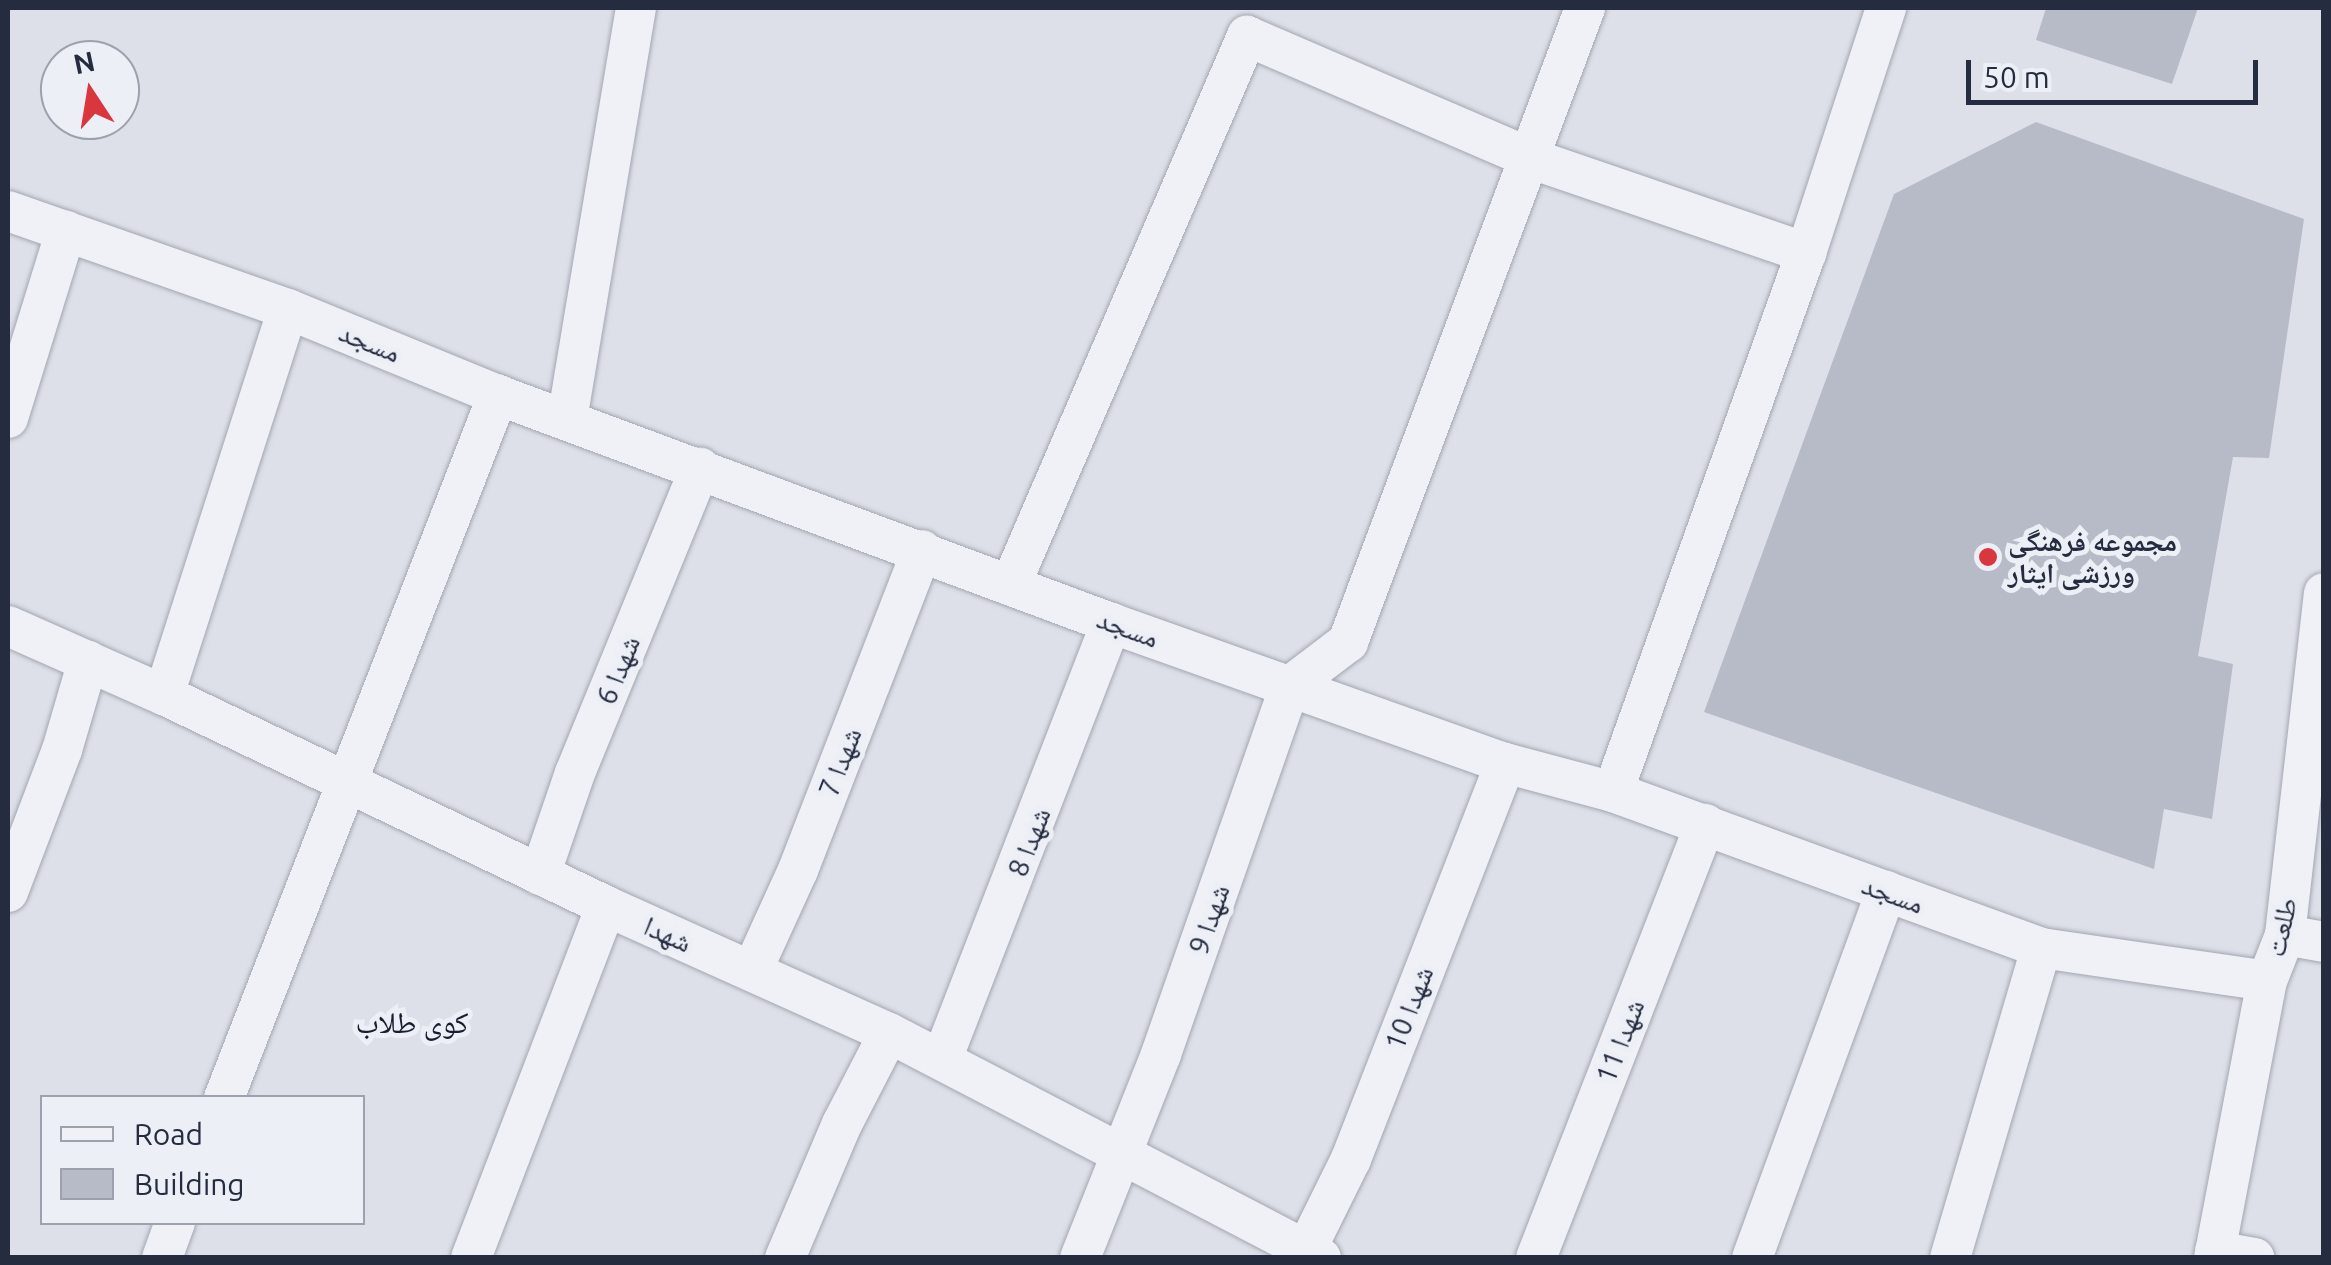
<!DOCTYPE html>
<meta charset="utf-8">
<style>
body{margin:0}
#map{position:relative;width:2331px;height:1265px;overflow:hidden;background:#dde0e8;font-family:Ubuntu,"Noto Naskh Arabic",sans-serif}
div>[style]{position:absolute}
.building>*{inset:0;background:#b7bbc8}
.roads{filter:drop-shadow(0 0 2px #a2a6b2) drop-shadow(0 0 2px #a2a6b2)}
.minor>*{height:40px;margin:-20px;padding:0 20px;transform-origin:20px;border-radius:20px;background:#f0f1f6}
.dots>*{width:28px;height:28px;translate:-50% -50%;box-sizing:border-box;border:5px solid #eceff6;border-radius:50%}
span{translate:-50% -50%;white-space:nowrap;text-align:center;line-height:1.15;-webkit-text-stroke:10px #eceff6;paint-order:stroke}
.street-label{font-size:28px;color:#252c40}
.poi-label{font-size:28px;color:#252c40;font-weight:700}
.left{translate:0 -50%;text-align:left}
.neighbourhood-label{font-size:30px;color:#181e30}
.frame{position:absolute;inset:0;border:10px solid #252c40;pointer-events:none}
.legend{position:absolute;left:40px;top:1095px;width:325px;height:130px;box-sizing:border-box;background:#eceff6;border:2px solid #9ca1ad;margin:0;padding:12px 18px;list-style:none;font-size:30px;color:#252c40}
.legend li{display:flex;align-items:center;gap:20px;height:50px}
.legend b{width:50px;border:2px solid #9ca1ad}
.north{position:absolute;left:40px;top:40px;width:100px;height:100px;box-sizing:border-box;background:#eceff6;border:2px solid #9ca1ad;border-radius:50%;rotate:348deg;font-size:28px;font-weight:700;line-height:40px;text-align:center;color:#252c40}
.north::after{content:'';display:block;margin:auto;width:35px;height:45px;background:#d9363e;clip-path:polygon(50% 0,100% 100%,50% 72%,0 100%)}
.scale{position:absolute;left:1966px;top:60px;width:292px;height:45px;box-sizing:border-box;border:5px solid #252c40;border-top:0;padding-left:12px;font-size:30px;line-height:35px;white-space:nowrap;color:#252c40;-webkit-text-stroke:8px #eceff6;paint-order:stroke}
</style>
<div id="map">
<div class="building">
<div style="clip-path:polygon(2046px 8px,2198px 8px,2172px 84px,2036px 40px)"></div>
<div style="clip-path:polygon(2036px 122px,2304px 219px,2269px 458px,2233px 457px,2198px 656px,2233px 664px,2212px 819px,2164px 809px,2154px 869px,1704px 712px,1894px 194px)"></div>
</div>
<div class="roads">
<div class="minor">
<div style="left:8px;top:211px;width:297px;rotate:19.3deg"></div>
<div style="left:288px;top:309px;width:227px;rotate:22.3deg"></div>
<div style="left:498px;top:395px;width:654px;rotate:20.4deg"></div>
<div style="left:1111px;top:623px;width:418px;rotate:19.6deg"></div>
<div style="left:1505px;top:763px;width:112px;rotate:15deg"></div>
<div style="left:1613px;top:792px;width:456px;rotate:20deg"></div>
<div style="left:2041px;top:948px;width:228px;rotate:8.3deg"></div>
<div style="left:8px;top:418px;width:196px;rotate:-72.8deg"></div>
<div style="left:567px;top:420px;width:418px;rotate:-80.5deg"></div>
<div style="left:1011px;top:584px;width:597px;rotate:-66.7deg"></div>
<div style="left:1247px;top:36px;width:310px;rotate:23.3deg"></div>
<div style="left:1532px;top:159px;width:290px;rotate:18.9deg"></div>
<div style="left:8px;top:626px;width:171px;rotate:23.9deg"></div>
<div style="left:164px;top:695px;width:490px;rotate:25.5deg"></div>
<div style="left:606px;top:906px;width:310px;rotate:24.2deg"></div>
<div style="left:889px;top:1033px;width:487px;rotate:27.5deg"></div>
<div style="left:164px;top:695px;width:405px;rotate:-72.2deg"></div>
<div style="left:1613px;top:792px;width:573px;rotate:-70.3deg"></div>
<div style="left:1806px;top:253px;width:258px;rotate:-71.9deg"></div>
<div style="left:540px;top:875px;width:108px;rotate:-71.1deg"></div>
<div style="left:575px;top:773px;width:330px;rotate:-67.7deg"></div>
<div style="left:8px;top:892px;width:152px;rotate:-69.2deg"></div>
<div style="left:62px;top:750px;width:93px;rotate:-73.7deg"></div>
<div style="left:2285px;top:935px;width:40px;rotate:10deg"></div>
<div style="left:752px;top:971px;width:111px;rotate:-65.5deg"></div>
<div style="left:798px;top:870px;width:343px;rotate:-68.8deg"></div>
<div style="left:942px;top:1059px;width:468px;rotate:-68.8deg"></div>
<div style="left:224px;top:1098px;width:755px;rotate:-68.71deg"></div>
<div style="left:1306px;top:1250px;width:102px;rotate:-63.7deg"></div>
<div style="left:1351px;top:1159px;width:425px;rotate:-68.7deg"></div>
<div style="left:2215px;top:1251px;width:40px;rotate:10deg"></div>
<div style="left:162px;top:1258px;width:38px;rotate:-70deg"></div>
<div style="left:471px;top:1258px;width:377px;rotate:-69deg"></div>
<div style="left:785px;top:1258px;width:146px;rotate:-67deg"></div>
<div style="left:842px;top:1124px;width:102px;rotate:-62.7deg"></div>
<div style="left:1080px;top:1258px;width:219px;rotate:-68.3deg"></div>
<div style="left:1161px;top:1054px;width:390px;rotate:-70.7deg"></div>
<div style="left:1290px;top:686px;width:73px;rotate:-37.2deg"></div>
<div style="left:1348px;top:642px;width:677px;rotate:-69.5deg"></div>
<div style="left:1536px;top:1258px;width:466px;rotate:-68.7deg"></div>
<div style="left:1752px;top:1258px;width:391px;rotate:-69.9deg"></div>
<div style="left:1950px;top:1258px;width:323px;rotate:-73.6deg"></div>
<div style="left:2214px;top:1258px;width:282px;rotate:-79.2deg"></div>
<div style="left:2267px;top:981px;width:49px;rotate:-68.6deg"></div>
<div style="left:2285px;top:935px;width:344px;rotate:-83.5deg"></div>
</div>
</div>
<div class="dots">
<div style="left:1988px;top:557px;background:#d9363e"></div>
</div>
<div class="street-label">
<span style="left:370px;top:342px;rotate:22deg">مسجد</span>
<span style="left:1128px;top:628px;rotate:20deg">مسجد</span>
<span style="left:618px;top:670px;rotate:-68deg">شهدا 6</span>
<span style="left:840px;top:762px;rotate:-69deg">شهدا 7</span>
<span style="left:1029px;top:842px;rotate:-69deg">شهدا 8</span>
<span style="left:1893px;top:894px;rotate:20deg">مسجد</span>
<span style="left:1209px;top:919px;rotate:-71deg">شهدا 9</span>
<span style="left:2281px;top:927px;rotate:-77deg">طلعت</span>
<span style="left:668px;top:934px;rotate:24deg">شهدا</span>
<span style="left:1409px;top:1008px;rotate:-69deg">شهدا 10</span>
<span style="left:1620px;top:1041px;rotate:-69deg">شهدا 11</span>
</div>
<div class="poi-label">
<span class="left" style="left:2008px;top:557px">مجموعه فرهنگی<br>ورزشی ایثار</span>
</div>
<div class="neighbourhood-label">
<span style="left:412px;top:1022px">کوی طلاب</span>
</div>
<div class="frame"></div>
<ul class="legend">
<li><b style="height:12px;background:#f0f1f6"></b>Road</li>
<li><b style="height:28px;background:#b7bbc8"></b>Building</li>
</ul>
<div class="north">N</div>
<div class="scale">50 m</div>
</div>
